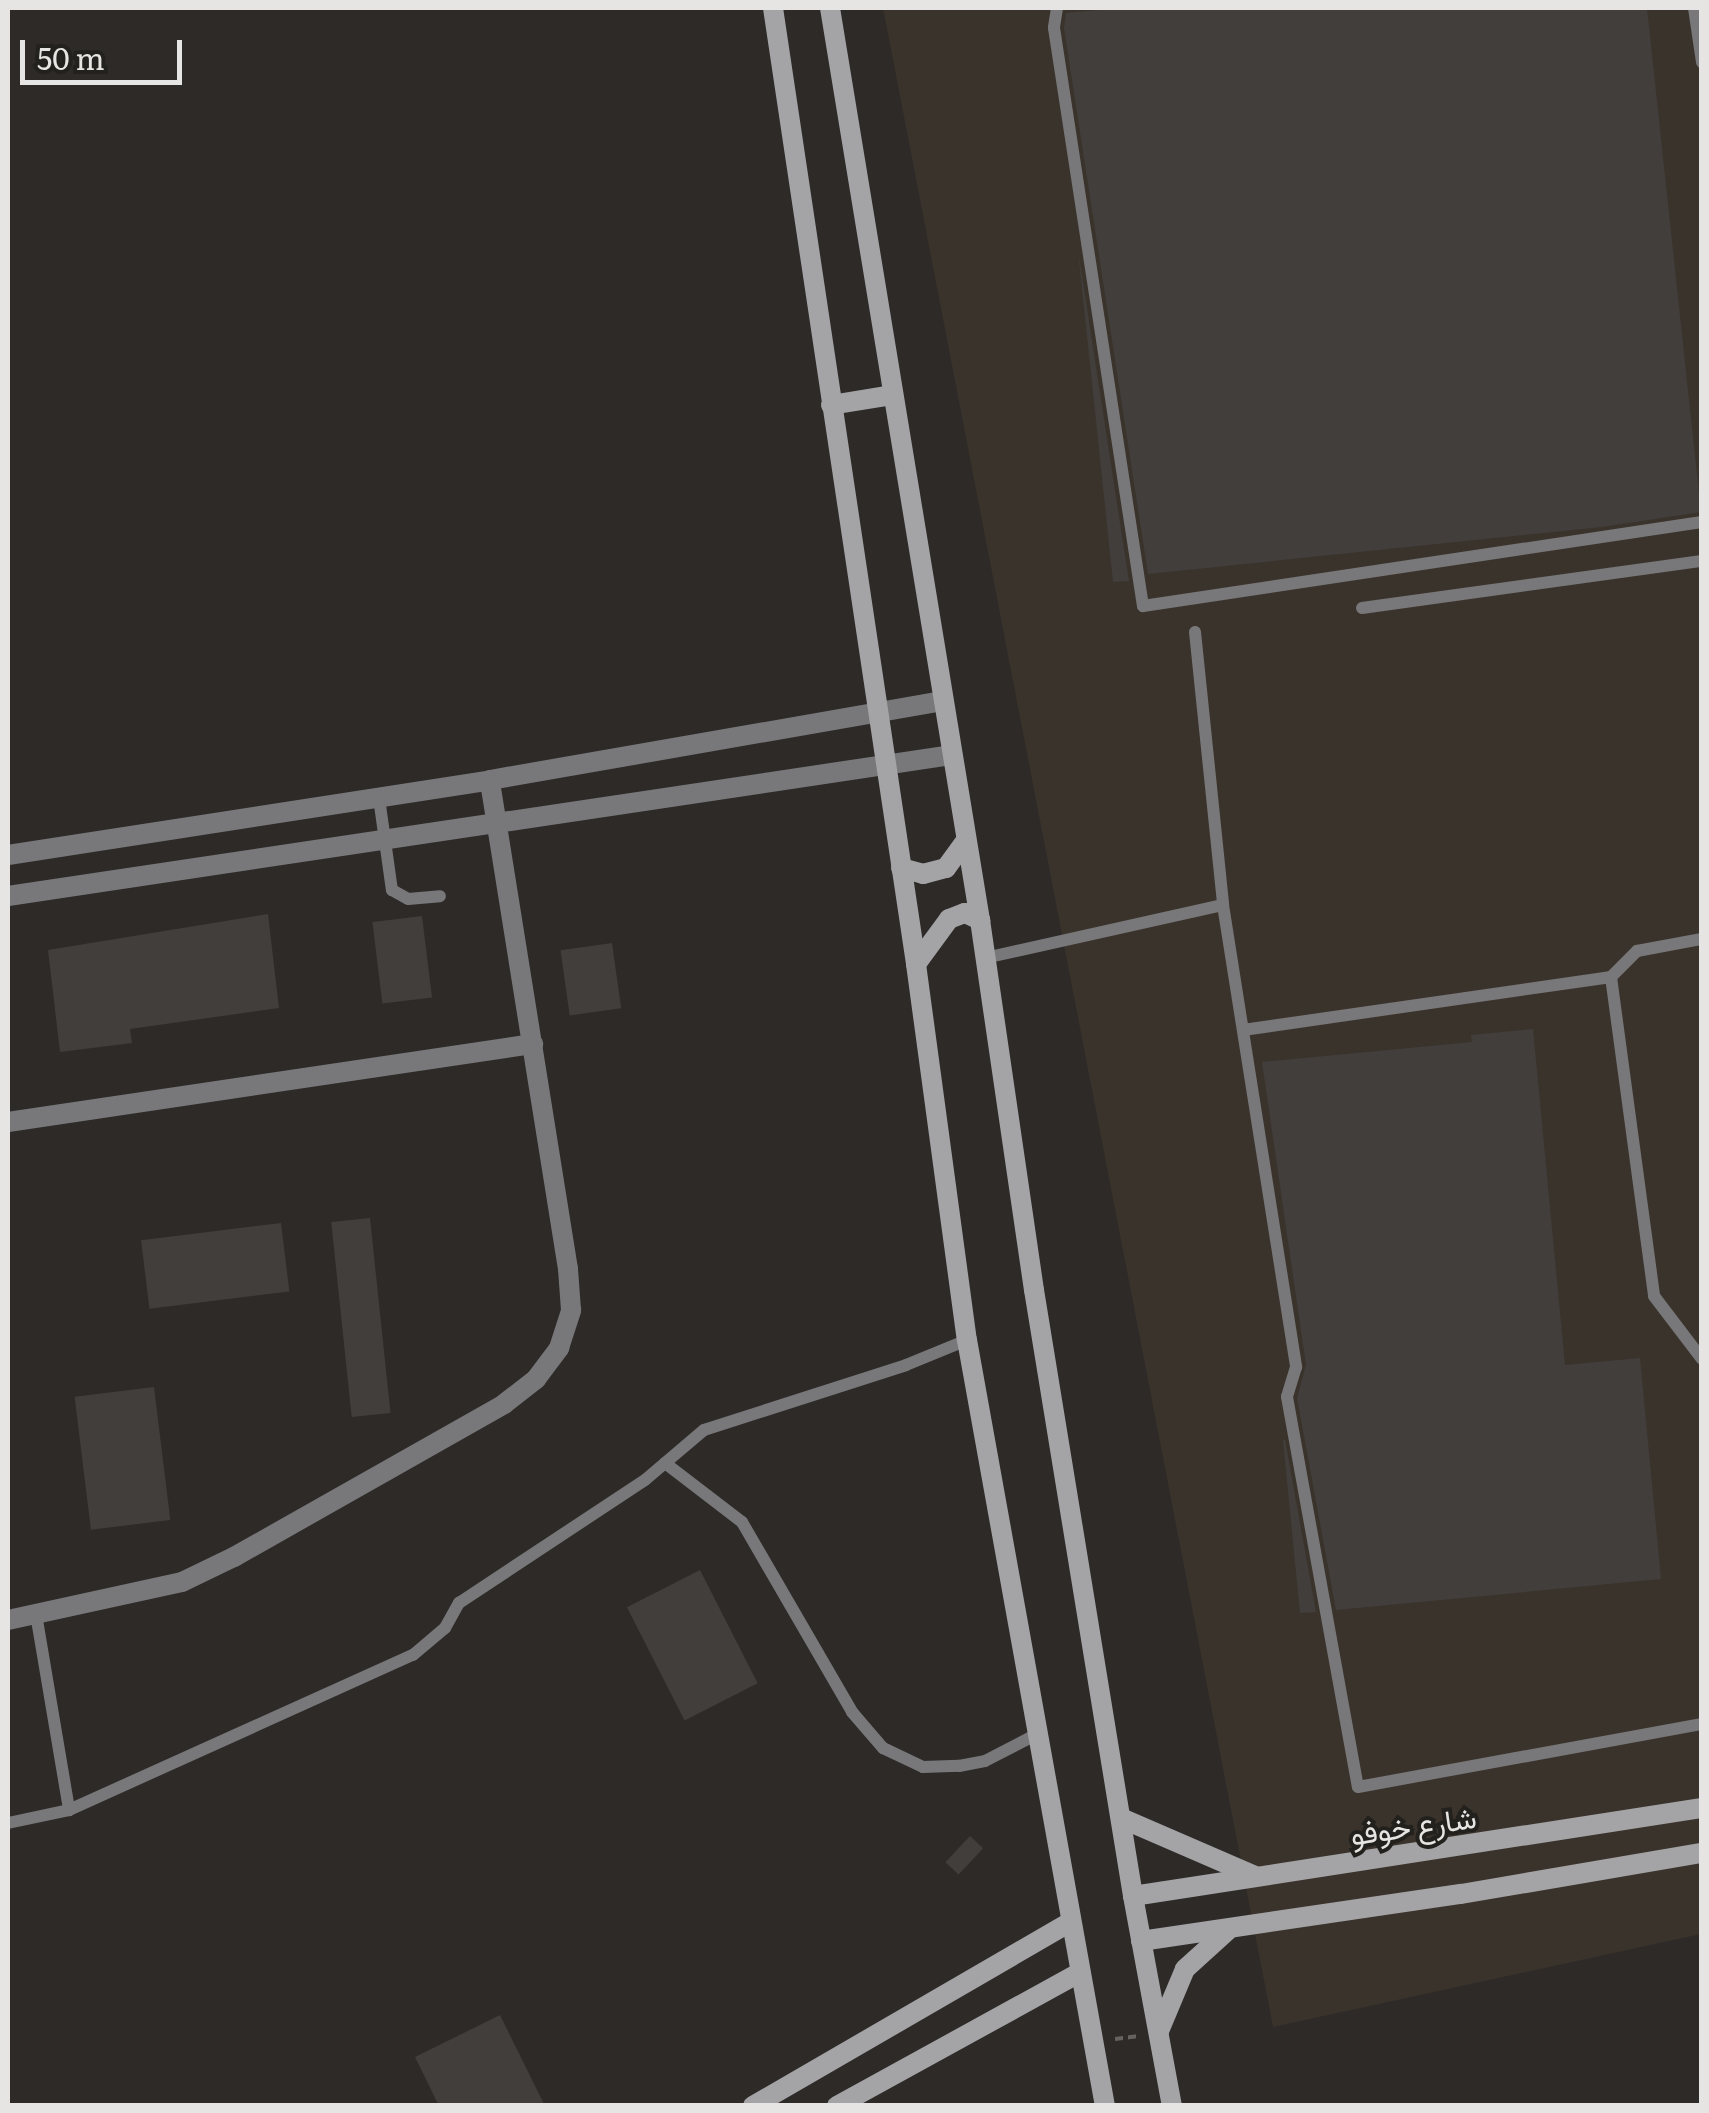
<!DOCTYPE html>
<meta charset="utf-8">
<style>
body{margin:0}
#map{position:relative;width:1709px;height:2113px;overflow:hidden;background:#2d2a28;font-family:Literata,Vazirmatn,serif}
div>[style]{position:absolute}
.built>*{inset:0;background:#3a332b}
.building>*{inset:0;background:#413e3c;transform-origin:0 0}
.path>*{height:4px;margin-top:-2px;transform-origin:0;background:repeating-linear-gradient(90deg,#656260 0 8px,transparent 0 13px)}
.lane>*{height:12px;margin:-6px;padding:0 6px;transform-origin:6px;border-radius:6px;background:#78787a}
.street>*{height:20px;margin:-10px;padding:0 10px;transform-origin:10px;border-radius:10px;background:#78787a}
.secondary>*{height:20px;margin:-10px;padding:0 10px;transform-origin:10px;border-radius:10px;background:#a4a4a7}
span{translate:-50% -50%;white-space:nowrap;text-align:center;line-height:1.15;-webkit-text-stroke:8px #23211e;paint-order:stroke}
.street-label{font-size:30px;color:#e7e5e3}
.frame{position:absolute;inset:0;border:10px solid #e7e5e3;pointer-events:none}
.scale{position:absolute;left:20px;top:40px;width:162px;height:45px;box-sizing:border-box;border:5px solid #e7e5e3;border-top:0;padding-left:12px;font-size:30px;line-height:35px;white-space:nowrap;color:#e7e5e3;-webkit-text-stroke:8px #23211e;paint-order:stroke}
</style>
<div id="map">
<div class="built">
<div style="clip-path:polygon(883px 8px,1701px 8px,1701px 1934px,1273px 2027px)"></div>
</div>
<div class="building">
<div style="clip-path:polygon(1121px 8px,1647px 8px,1701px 512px,1602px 527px,1148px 574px,1064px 28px,1066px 13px)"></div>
<div style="clip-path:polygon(1078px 250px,1129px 581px,1113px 582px)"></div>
<div style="clip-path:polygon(268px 914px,279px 1008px,130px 1029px,132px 1043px,60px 1052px,48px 950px)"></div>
<div style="left:422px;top:916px;width:82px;height:50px;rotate:83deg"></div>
<div style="left:612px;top:943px;width:66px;height:52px;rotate:82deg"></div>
<div style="clip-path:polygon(1533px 1029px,1565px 1365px,1640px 1358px,1661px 1579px,1336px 1610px,1297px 1398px,1306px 1365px,1262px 1062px,1472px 1042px,1471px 1035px)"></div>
<div style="left:370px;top:1218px;width:196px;height:39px;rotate:84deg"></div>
<div style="left:281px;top:1223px;width:69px;height:141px;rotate:83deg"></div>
<div style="left:154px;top:1387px;width:134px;height:80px;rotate:83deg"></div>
<div style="clip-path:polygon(1283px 1440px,1285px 1440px,1316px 1612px,1300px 1613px)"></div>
<div style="left:700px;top:1570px;width:127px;height:82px;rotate:63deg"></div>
<div style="left:970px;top:1836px;width:18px;height:36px;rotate:43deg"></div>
<div style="clip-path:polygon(500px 2015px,545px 2106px,439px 2106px,415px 2057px)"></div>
</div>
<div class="path">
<div style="left:1115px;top:2039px;width:26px;rotate:-7deg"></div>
</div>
<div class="lane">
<div style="left:1057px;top:8px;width:20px;rotate:99deg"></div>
<div style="left:1054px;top:28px;width:585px;rotate:81.25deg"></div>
<div style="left:1143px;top:606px;width:565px;rotate:-8.55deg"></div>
<div style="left:1694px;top:8px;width:55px;rotate:81.6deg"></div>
<div style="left:1362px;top:608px;width:343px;rotate:-7.9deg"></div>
<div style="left:1195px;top:632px;width:274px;rotate:84.1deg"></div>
<div style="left:1223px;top:905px;width:468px;rotate:81deg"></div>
<div style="left:1296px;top:1367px;width:31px;rotate:107deg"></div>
<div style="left:1287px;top:1397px;width:396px;rotate:79.7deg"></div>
<div style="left:1358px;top:1787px;width:350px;rotate:-10.4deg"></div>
<div style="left:379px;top:798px;width:93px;rotate:82deg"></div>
<div style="left:392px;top:890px;width:18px;rotate:29deg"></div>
<div style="left:408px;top:899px;width:32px;rotate:-5deg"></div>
<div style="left:985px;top:958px;width:244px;rotate:-12.6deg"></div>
<div style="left:1611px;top:977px;width:322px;rotate:82.3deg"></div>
<div style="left:1654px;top:1296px;width:79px;rotate:52.7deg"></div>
<div style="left:1243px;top:1030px;width:372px;rotate:-8.2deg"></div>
<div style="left:1611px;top:977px;width:37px;rotate:-45deg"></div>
<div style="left:1637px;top:951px;width:66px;rotate:-10.5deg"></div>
<div style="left:665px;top:1463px;width:97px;rotate:37.5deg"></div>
<div style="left:742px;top:1522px;width:220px;rotate:59.9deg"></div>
<div style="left:852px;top:1712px;width:48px;rotate:49.3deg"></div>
<div style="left:883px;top:1748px;width:44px;rotate:25.4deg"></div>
<div style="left:923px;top:1767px;width:36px;rotate:-2deg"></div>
<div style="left:959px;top:1766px;width:26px;rotate:-11deg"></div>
<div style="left:985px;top:1761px;width:59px;rotate:-27.4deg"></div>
<div style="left:36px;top:1614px;width:199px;rotate:80.4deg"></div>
<div style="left:8px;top:1823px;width:62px;rotate:-12deg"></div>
<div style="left:69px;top:1810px;width:377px;rotate:-24.3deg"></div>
<div style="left:413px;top:1655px;width:42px;rotate:-40.2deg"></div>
<div style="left:445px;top:1628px;width:29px;rotate:-61deg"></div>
<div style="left:459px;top:1603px;width:223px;rotate:-33.5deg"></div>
<div style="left:645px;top:1480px;width:77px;rotate:-40.3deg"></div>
<div style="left:704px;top:1430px;width:212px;rotate:-17.8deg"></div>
<div style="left:906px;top:1365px;width:66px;rotate:-22.3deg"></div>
</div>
<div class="street">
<div style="left:8px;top:855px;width:488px;rotate:-8.8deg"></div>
<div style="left:490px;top:780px;width:460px;rotate:-9.9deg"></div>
<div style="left:8px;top:896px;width:953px;rotate:-8.5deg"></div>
<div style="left:8px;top:1122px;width:531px;rotate:-8.45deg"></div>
<div style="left:8px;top:1620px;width:178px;rotate:-12.3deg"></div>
<div style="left:182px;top:1582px;width:58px;rotate:-25.7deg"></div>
<div style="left:234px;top:1557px;width:310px;rotate:-29.5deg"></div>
<div style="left:504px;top:1404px;width:41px;rotate:-38deg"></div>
<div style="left:536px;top:1379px;width:39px;rotate:-53deg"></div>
<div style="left:559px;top:1348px;width:40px;rotate:-72deg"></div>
<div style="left:571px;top:1310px;width:41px;rotate:-94.2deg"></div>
<div style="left:568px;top:1269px;width:495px;rotate:-99.1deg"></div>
</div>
<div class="secondary">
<div style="left:773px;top:8px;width:967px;rotate:81.49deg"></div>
<div style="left:916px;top:964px;width:379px;rotate:82.3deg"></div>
<div style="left:967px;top:1340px;width:778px;rotate:79.79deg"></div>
<div style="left:830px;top:8px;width:924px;rotate:80.66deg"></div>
<div style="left:980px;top:920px;width:374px;rotate:81.7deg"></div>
<div style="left:1034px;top:1290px;width:614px;rotate:80.72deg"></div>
<div style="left:1133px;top:1896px;width:214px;rotate:79.5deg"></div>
<div style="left:831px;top:405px;width:63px;rotate:-9.2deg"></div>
<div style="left:901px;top:868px;width:23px;rotate:15deg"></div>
<div style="left:923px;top:874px;width:24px;rotate:-15deg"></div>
<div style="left:946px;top:868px;width:34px;rotate:-54deg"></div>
<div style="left:916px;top:964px;width:56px;rotate:-53.7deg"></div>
<div style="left:949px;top:919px;width:17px;rotate:-21deg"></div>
<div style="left:965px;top:913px;width:17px;rotate:25deg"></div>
<div style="left:1121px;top:1818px;width:146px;rotate:23.4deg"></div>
<div style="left:1133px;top:1896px;width:576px;rotate:-8.79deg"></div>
<div style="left:1141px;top:1941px;width:323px;rotate:-8.4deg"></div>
<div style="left:1461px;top:1894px;width:244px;rotate:-9.7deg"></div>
<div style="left:1159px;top:2031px;width:67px;rotate:-67.2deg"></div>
<div style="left:1185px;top:1969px;width:58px;rotate:-42.2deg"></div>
<div style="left:753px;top:2106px;width:367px;rotate:-30.1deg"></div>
<div style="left:837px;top:2106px;width:276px;rotate:-28.8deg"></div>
</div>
<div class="street-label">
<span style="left:1413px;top:1824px;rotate:-8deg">شارع خوفو</span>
</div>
<div class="frame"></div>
<div class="scale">50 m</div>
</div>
